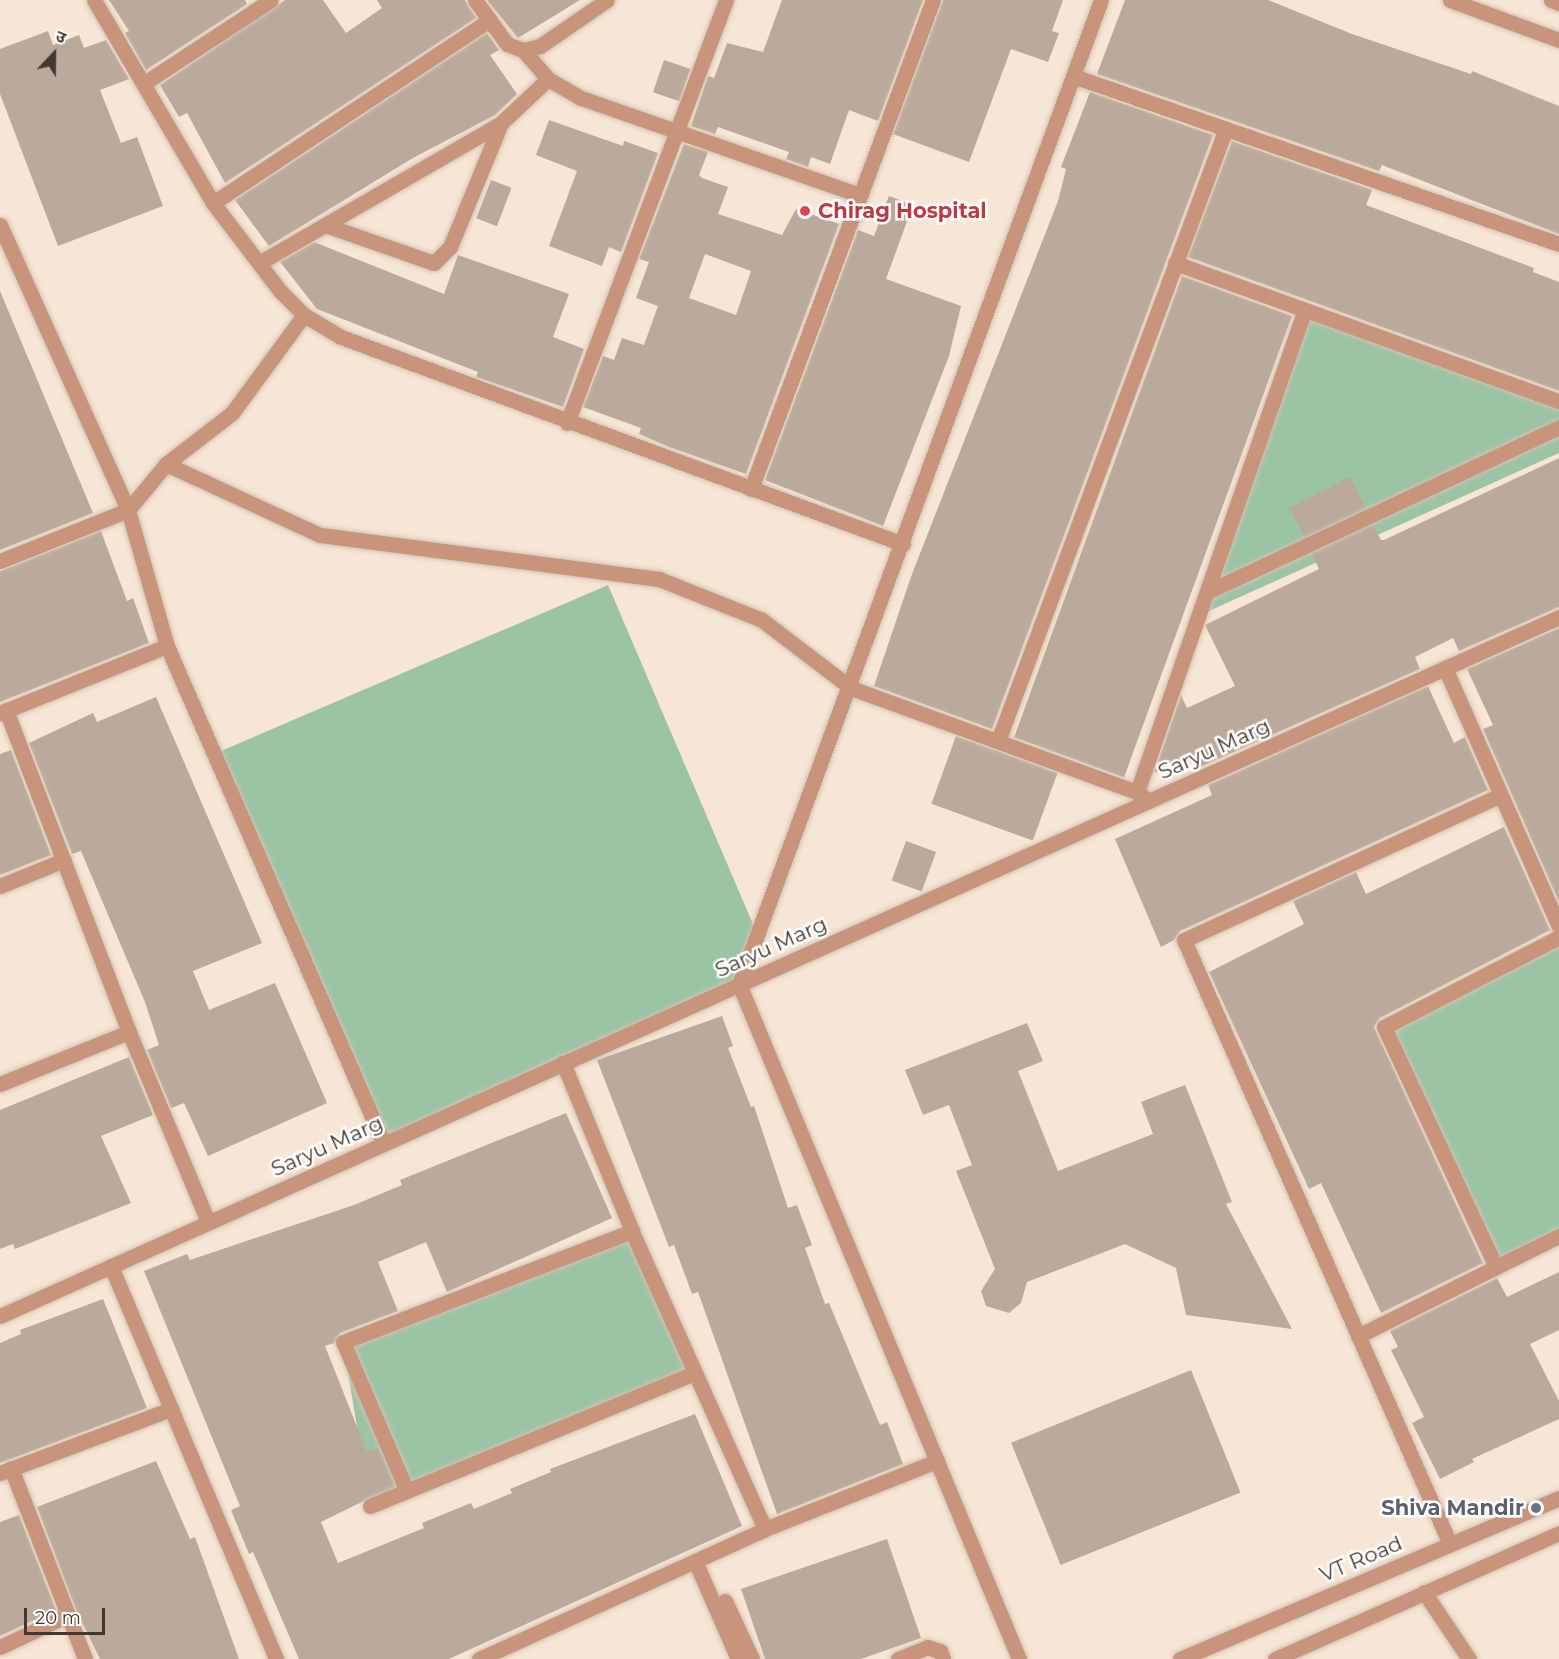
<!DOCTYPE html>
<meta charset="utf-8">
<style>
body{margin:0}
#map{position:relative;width:1559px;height:1659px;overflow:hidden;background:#f7e5d5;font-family:Montserrat,"Noto Sans Devanagari",sans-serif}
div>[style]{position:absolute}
.green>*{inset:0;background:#9bc4a5}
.building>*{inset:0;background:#bbaa9b;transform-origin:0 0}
.roads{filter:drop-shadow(0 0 2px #d2c3b5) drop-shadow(0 0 2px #d2c3b5)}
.minor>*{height:15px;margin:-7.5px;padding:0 7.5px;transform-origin:7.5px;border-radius:7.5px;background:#c8947b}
.dots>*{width:16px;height:16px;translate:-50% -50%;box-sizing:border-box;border:3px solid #fff;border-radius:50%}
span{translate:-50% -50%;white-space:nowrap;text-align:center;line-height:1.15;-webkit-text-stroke:5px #fff;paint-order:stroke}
.health-label{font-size:21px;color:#be3a42;font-weight:700}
.left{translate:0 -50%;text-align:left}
.street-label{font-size:21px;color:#403933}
.worship-label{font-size:21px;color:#5b616d;font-weight:700}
.right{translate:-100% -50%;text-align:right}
.north{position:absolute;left:24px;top:24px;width:60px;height:60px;-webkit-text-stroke:4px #fff;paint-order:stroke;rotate:22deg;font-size:16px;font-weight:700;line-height:24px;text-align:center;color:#403933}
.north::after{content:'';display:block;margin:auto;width:21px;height:27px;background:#403933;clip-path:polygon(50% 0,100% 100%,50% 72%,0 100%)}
.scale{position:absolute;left:24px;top:1608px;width:81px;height:27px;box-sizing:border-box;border:3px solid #403933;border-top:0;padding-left:8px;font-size:18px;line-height:21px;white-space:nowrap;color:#403933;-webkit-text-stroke:4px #fff;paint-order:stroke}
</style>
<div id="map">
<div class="green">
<div style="clip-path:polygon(1304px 312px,1559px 401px,1559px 453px,1198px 616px)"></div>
<div style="clip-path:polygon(608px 585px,758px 936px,739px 984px,384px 1144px,214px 754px)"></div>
<div style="clip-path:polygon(1559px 939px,1559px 1236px,1496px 1267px,1384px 1027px)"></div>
<div style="clip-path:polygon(632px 1231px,694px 1373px,370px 1506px,343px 1342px)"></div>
</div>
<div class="building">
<div style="clip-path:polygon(109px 0,245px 0,247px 4px,146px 70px,125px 33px,129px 31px)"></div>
<div style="clip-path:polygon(285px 0,323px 0,346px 33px,382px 8px,377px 0,465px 0,476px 18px,225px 183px,187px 113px,179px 117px,160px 85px)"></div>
<div style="clip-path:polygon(487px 0,580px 0,518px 38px)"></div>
<div style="clip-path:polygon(782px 0,923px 0,878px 121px,849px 110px,830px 164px,811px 157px,808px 167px,786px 159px,789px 152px,718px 127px,715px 134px,691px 126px,708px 76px,714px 78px,727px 43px,763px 52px)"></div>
<div style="clip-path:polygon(943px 0,1063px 0,1052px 31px,1059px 33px,1048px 62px,1011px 49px,969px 162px,893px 134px)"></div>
<div style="clip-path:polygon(1125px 0,1268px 0,1352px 34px,1471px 74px,1472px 71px,1559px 106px,1559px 234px,1382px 165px,1379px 171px,1097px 74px)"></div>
<div style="clip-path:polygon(48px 31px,53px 45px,79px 35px,84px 48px,106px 40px,129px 79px,100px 90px,121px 143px,137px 137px,163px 206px,58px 246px,0 94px,0 49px)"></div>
<div style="clip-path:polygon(487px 33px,499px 50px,490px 55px,517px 94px,495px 115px,413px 158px,269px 246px,235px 200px)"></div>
<div style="left:664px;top:60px;width:28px;height:34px;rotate:19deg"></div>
<div style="clip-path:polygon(1090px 92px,1213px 135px,992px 729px,874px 686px,912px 574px,1058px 201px,1066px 169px,1061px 167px)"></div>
<div style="clip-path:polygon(549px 120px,623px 146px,624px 141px,658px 153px,621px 252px,609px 247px,602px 266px,549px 246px,577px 171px,536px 155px)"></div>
<div style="clip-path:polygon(1232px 141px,1372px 190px,1366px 205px,1534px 268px,1533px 272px,1559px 282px,1559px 391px,1188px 257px)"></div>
<div style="clip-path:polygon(evenodd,684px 144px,708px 152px,699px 175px,702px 178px,728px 187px,718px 214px,782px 235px,796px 209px,839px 224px,746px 474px,669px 447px,639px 434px,641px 428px,583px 407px,603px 356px,614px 360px,622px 338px,644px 345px,658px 306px,636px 298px,649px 262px,639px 259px,684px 144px,705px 254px,751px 271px,736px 315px,689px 298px,705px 254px)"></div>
<div style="left:491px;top:180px;width:22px;height:41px;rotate:21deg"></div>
<div style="clip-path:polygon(889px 196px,913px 205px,886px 279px,961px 306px,949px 356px,883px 526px,765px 480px,858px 230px,874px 236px)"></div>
<div style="clip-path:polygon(314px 242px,444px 294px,458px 255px,569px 294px,553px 337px,584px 349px,563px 407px,476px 377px,478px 372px,317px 309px,280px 262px)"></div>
<div style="left:1182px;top:276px;width:117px;height:491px;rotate:20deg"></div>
<div style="clip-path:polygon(0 291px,93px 513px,0 550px)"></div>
<div style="clip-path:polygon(1559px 458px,1559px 607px,1459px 651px,1453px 638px,1415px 657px,1420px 669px,1200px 767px,1196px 758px,1154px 773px,1181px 695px,1187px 708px,1235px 686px,1205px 625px,1319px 569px,1312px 554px,1373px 525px,1381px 540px,1384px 540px)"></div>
<div style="left:1350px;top:477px;width:34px;height:68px;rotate:63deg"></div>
<div style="clip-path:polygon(101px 531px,127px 601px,133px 598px,149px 643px,0 702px,0 571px)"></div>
<div style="clip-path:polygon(1559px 628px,1559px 902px,1483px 729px,1493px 725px,1467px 669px)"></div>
<div style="clip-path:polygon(1428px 686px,1454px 743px,1465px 737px,1488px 790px,1180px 931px,1174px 940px,1161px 947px,1115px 839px,1212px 795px,1208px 785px)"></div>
<div style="clip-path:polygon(156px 697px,262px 943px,193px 971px,209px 1010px,275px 983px,327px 1103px,208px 1156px,184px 1103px,171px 1108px,147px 1050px,159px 1045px,145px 1002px,81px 851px,72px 854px,29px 743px,93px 713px,97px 722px)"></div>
<div style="left:956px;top:736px;width:108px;height:72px;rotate:20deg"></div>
<div style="clip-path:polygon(11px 750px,51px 855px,0 875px,0 754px)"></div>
<div style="clip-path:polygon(1504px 827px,1550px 930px,1380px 1018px,1374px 1027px,1483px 1263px,1381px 1313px,1321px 1183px,1309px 1189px,1209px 972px,1304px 924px,1293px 901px,1356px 872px,1366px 894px)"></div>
<div style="left:906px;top:841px;width:32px;height:42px;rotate:20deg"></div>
<div style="clip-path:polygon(722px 1016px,733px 1046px,728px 1048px,751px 1107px,754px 1106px,788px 1208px,797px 1205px,812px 1245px,805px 1248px,825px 1304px,829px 1303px,880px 1425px,887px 1422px,903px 1464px,777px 1514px,698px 1292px,692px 1294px,674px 1245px,669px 1247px,597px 1060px)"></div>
<div style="clip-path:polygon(1027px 1023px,1043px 1061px,1018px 1071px,1058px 1171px,1153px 1134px,1141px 1102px,1185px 1085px,1232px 1202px,1226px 1204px,1292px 1329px,1186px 1315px,1176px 1268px,1125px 1244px,1027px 1282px,1021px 1303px,1009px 1313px,986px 1306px,981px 1291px,995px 1269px,956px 1171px,972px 1165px,949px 1105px,923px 1115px,905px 1070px)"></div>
<div style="clip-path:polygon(129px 1057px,153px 1115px,101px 1136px,131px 1203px,15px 1249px,13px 1244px,0 1249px,0 1110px)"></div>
<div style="clip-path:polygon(566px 1113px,612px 1218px,447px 1292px,426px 1242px,378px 1262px,398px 1311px,340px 1333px,334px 1343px,325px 1346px,367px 1452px,378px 1448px,394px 1486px,321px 1522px,338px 1563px,424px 1528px,422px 1523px,471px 1503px,474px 1509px,512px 1493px,510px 1489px,551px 1472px,550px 1469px,695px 1414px,742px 1526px,449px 1659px,299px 1659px,253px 1552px,249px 1554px,231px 1510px,240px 1506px,144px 1271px,187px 1254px,190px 1260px,354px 1205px,402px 1185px,400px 1180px)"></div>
<div style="clip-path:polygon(1559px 1272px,1559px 1330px,1530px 1344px,1559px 1401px,1559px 1419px,1472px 1459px,1474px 1462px,1440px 1479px,1412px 1423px,1424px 1417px,1391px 1350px,1398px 1347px,1390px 1331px,1497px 1278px,1507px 1297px)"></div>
<div style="clip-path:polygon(103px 1299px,147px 1408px,0 1463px,0 1343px,21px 1334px,20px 1330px)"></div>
<div style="left:1191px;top:1370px;width:132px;height:194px;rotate:68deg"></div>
<div style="clip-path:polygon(156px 1461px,190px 1539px,195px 1537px,239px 1659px,100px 1659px,76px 1610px,37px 1507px)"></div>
<div style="clip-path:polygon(19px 1515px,56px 1610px,0 1636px,0 1522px)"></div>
<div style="clip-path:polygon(887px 1539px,921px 1638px,861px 1659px,765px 1659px,741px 1589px)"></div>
</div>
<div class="roads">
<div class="minor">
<div style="left:94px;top:0;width:235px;rotate:59.6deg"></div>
<div style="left:213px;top:203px;width:111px;rotate:52.7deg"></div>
<div style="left:280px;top:291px;width:34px;rotate:45deg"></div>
<div style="left:304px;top:315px;width:43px;rotate:30.7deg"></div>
<div style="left:341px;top:337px;width:599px;rotate:20.22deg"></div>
<div style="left:475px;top:0;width:54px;rotate:54deg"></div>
<div style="left:507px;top:44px;width:17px;rotate:21deg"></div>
<div style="left:523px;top:50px;width:17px;rotate:-13deg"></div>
<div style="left:540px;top:46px;width:81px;rotate:-34.5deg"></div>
<div style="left:1450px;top:0;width:116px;rotate:20.2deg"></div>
<div style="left:1551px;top:0;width:9px;rotate:21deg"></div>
<div style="left:523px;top:50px;width:38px;rotate:49deg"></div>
<div style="left:548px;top:79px;width:38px;rotate:30deg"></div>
<div style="left:581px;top:98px;width:294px;rotate:19.2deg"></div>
<div style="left:1073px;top:76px;width:514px;rotate:19.07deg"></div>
<div style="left:146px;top:82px;width:149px;rotate:-33.3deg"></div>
<div style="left:213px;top:203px;width:332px;rotate:-33.5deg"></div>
<div style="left:0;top:225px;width:312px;rotate:65.8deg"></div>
<div style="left:128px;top:510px;width:141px;rotate:74deg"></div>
<div style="left:167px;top:646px;width:543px;rotate:66.46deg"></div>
<div style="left:325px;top:225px;width:115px;rotate:19.2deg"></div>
<div style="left:434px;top:263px;width:23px;rotate:-45deg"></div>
<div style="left:450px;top:247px;width:134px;rotate:-67.6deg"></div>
<div style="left:259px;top:263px;width:280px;rotate:-30deg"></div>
<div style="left:501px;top:123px;width:64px;rotate:-43.1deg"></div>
<div style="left:1175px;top:263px;width:408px;rotate:19.8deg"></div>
<div style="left:567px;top:423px;width:452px;rotate:-69.4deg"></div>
<div style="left:166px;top:464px;width:170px;rotate:24.8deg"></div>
<div style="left:320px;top:535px;width:342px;rotate:7.4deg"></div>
<div style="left:659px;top:579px;width:111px;rotate:21.7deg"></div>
<div style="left:762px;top:620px;width:112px;rotate:37.4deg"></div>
<div style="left:851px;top:688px;width:304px;rotate:20deg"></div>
<div style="left:1137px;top:792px;width:15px;rotate:37deg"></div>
<div style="left:751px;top:489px;width:522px;rotate:-69.59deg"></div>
<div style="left:0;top:561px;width:138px;rotate:-21.7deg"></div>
<div style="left:128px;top:510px;width:60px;rotate:-50.4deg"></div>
<div style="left:166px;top:464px;width:83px;rotate:-37.7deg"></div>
<div style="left:232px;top:413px;width:122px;rotate:-53.7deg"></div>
<div style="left:1207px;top:592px;width:389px;rotate:-25.1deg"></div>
<div style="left:1445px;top:668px;width:282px;rotate:66.2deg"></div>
<div style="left:6px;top:710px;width:345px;rotate:69.1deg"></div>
<div style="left:129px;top:1032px;width:206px;rotate:67.4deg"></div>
<div style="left:0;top:713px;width:180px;rotate:-21.9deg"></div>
<div style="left:998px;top:741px;width:651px;rotate:-69.59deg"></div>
<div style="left:1137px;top:792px;width:508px;rotate:-70.82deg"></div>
<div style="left:0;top:886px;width:69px;rotate:-22.1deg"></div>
<div style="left:0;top:1084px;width:139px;rotate:-22deg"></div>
<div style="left:111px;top:1266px;width:426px;rotate:67.2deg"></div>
<div style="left:1496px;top:1267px;width:265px;rotate:-115deg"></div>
<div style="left:1384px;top:1027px;width:197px;rotate:-27.2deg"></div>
<div style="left:0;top:1316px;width:1709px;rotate:-24.15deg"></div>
<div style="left:1358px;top:1336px;width:225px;rotate:-26.5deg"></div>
<div style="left:11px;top:1468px;width:205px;rotate:68.8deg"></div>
<div style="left:0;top:1473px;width:183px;rotate:-20.5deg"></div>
<div style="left:407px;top:1491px;width:162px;rotate:-113.2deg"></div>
<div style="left:343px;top:1342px;width:310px;rotate:-21deg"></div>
<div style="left:370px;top:1506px;width:350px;rotate:-22.3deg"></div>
<div style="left:765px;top:1529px;width:185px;rotate:-21.6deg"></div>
<div style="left:1450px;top:1544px;width:660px;rotate:-113.77deg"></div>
<div style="left:1184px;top:940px;width:346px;rotate:-24.6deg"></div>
<div style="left:695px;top:1561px;width:107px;rotate:66.3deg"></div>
<div style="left:1424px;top:1592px;width:81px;rotate:56.1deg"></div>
<div style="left:725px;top:1601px;width:64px;rotate:65deg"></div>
<div style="left:0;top:1647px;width:75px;rotate:-25.2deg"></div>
<div style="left:479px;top:1659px;width:314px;rotate:-24.4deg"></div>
<div style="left:765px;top:1529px;width:326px;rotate:-114.1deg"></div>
<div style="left:632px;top:1231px;width:182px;rotate:-112.3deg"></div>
<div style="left:898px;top:1659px;width:31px;rotate:-22deg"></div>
<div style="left:927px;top:1647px;width:14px;rotate:17deg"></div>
<div style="left:940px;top:1651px;width:9px;rotate:69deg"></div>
<div style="left:1019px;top:1659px;width:731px;rotate:-112.53deg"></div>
<div style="left:739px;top:984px;width:1048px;rotate:-69.8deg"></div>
<div style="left:1180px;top:1659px;width:412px;rotate:-23deg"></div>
<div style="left:1275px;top:1659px;width:311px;rotate:-23.9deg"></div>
</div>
</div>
<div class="dots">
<div style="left:805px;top:211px;background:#e0444e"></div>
<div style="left:1536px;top:1508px;background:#6b7280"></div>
</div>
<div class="health-label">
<span class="left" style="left:818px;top:211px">Chirag Hospital</span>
</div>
<div class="street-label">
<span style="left:1214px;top:749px;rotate:-24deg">Saryu Marg</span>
<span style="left:771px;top:947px;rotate:-24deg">Saryu Marg</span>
<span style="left:327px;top:1146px;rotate:-24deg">Saryu Marg</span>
<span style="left:1361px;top:1559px;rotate:-23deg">VT Road</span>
</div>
<div class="worship-label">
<span class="right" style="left:1524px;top:1508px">Shiva Mandir</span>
</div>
<div class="north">उ</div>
<div class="scale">20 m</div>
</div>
